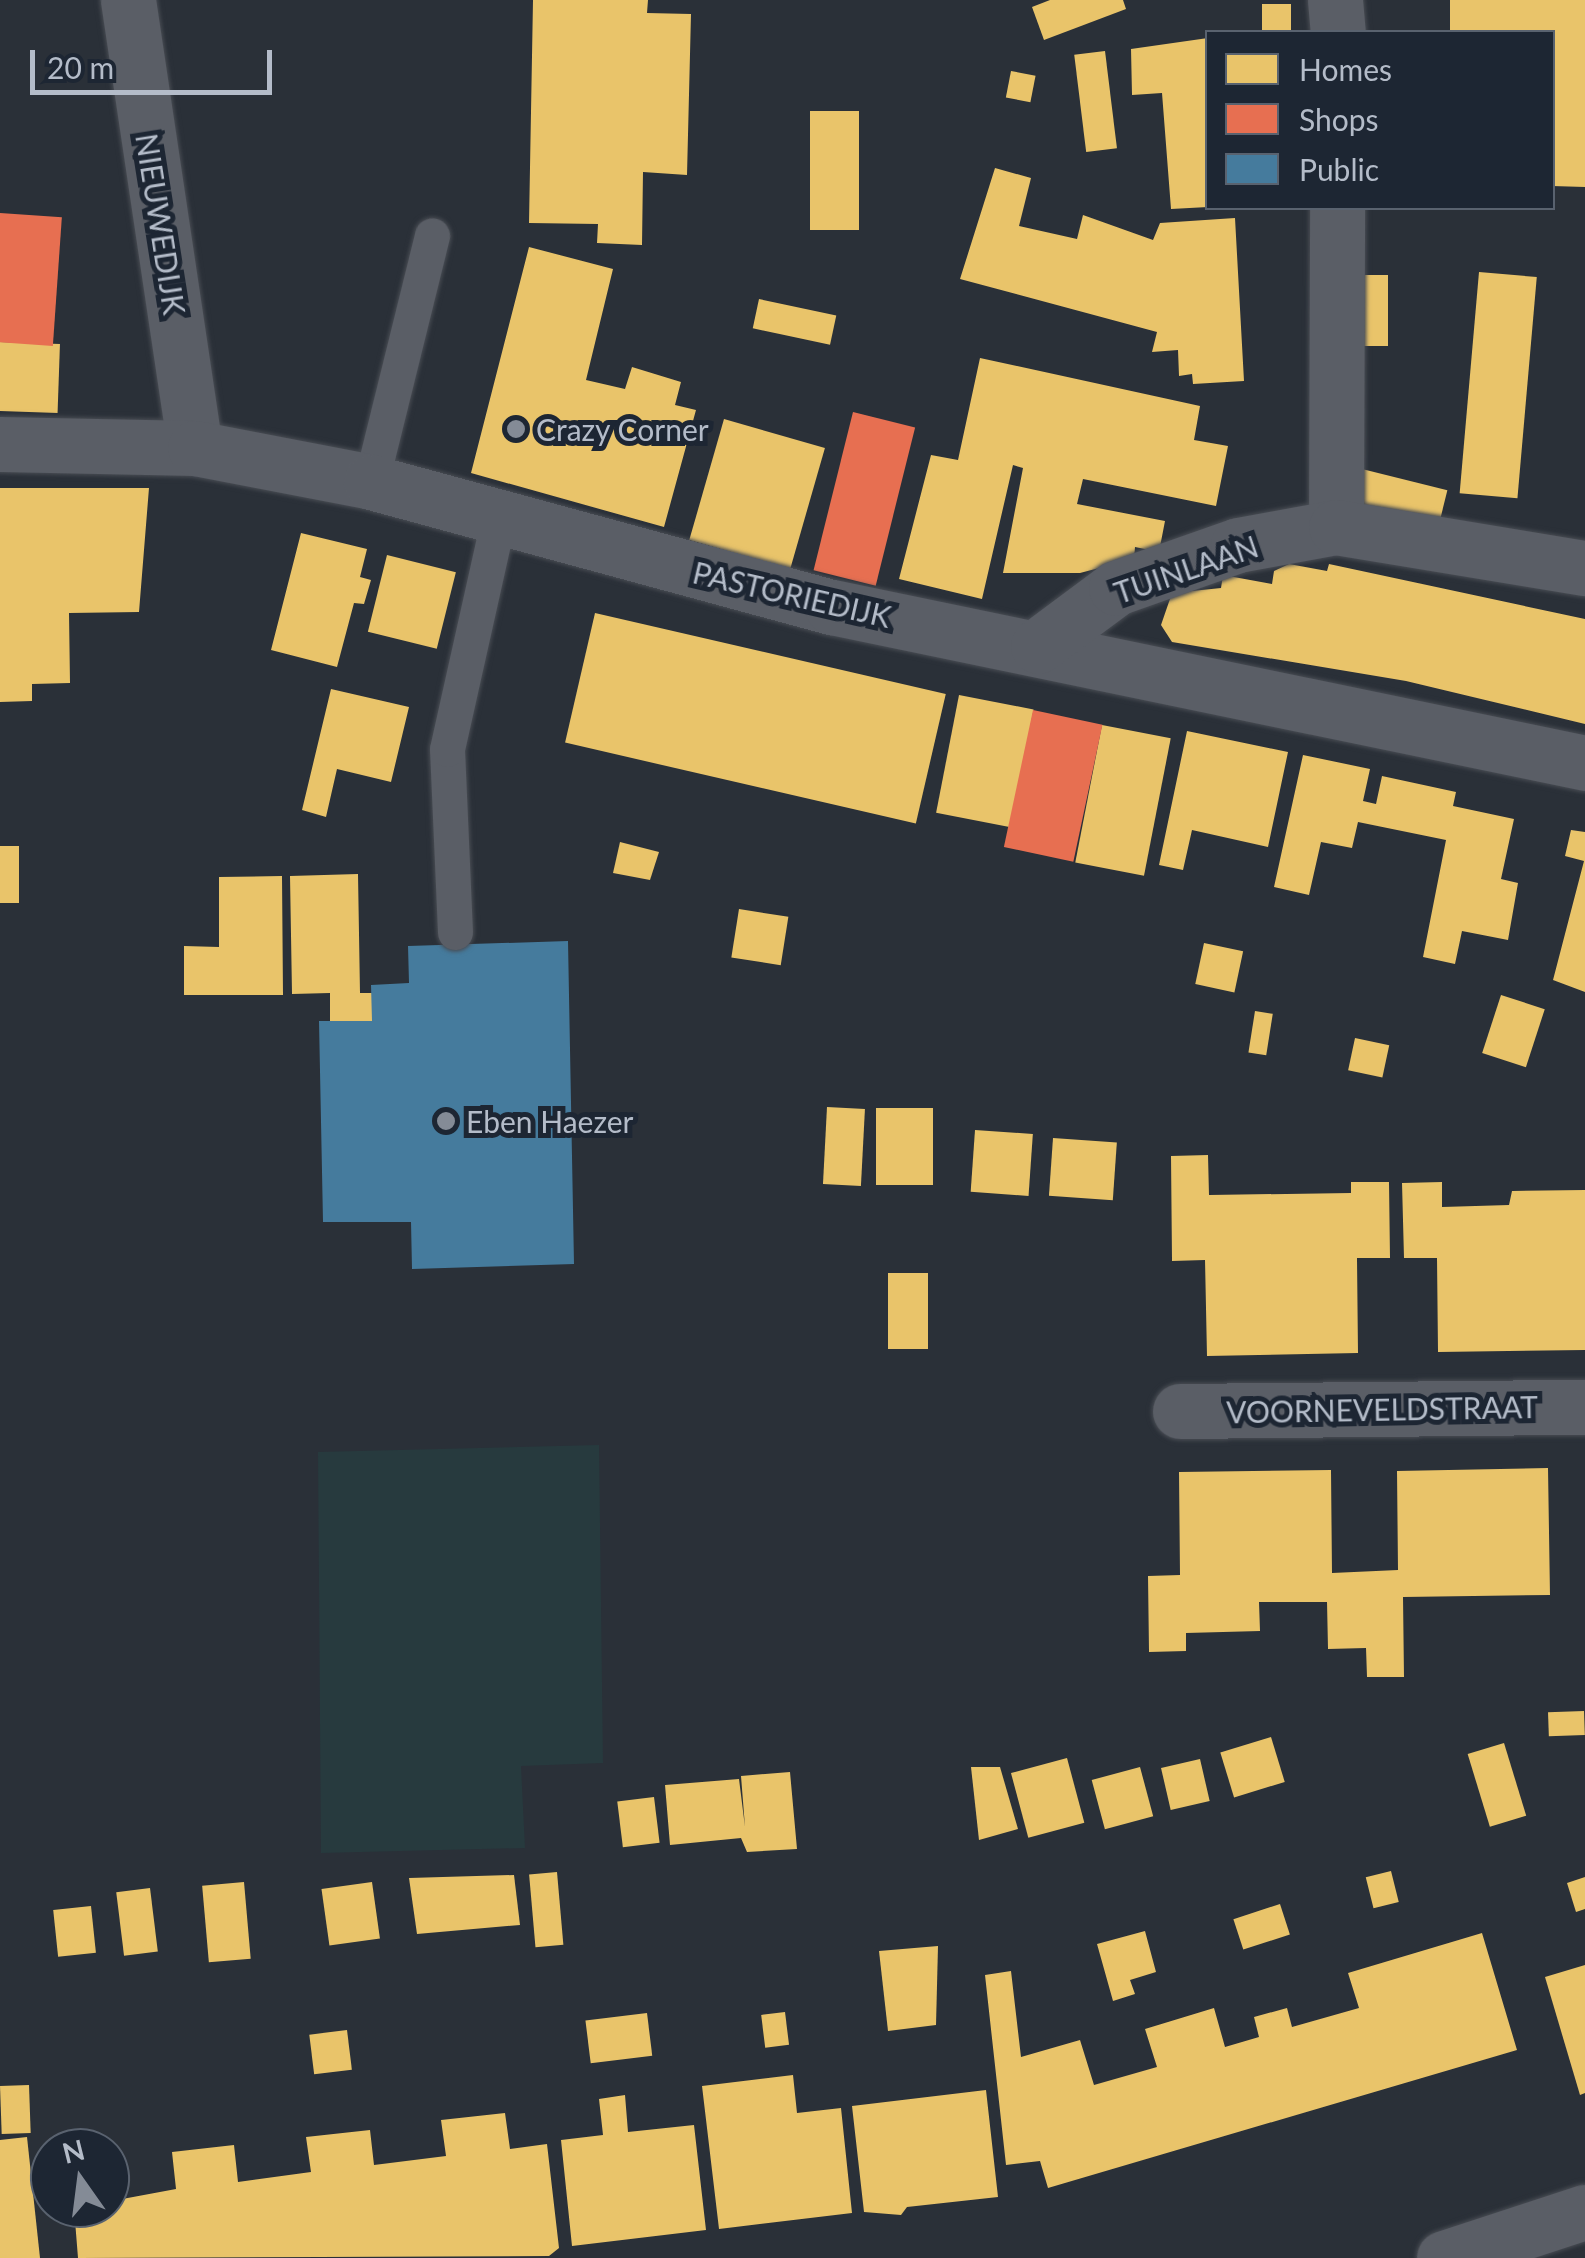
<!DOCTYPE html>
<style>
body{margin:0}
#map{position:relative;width:1585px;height:2258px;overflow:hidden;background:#2a3038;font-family:Lato,sans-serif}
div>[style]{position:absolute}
.green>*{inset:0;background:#273a3e}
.homes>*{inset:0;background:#e9c46a;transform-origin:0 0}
.shops>*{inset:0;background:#e76f51;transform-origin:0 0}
.public>*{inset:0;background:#457b9d}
.roads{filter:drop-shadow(0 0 2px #484c53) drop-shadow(0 0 2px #484c53)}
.service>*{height:35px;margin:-17.5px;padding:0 17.5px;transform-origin:17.5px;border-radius:17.5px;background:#5a5e66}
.minor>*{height:55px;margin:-27.5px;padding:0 27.5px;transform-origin:27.5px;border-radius:27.5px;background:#5a5e66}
.dots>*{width:28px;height:28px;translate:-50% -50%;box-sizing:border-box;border:5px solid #1d2633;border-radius:50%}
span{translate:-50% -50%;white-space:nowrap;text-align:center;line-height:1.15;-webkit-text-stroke:10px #1d2633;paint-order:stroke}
.street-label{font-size:30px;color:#b4bcc9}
.poi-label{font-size:30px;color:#b4bcc9}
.left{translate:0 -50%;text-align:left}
.legend{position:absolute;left:1205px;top:30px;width:350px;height:180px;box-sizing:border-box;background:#1d2633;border:2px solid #59626f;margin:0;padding:12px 18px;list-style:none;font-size:30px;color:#b4bcc9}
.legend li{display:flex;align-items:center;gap:20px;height:50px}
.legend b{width:50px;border:2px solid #59626f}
.north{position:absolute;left:30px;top:2128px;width:100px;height:100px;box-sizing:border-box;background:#1d2633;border:2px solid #59626f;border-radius:50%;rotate:346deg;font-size:28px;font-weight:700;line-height:40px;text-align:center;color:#b4bcc9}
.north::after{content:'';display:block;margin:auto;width:35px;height:45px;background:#848b96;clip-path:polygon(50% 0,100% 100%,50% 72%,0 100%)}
.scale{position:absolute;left:30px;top:50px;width:242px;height:45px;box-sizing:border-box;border:5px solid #b4bcc9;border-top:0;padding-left:12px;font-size:30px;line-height:35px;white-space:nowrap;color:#b4bcc9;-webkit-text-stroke:8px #1d2633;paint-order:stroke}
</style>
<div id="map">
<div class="green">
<div style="clip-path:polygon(599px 1445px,603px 1763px,521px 1766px,525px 1848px,321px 1853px,318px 1452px)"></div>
</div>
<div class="homes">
<div style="clip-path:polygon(533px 0,648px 0,647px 13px,691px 14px,687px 175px,643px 172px,642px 245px,597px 243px,598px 224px,529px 223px)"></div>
<div style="clip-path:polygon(1050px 0,1123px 0,1126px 9px,1044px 40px,1032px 7px)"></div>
<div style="clip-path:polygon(1450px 0,1585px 0,1585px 187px,1552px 186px,1552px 32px,1450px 32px)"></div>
<div style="left:1262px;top:4px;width:29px;height:28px"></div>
<div style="clip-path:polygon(1208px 38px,1208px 207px,1171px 209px,1162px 93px,1132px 95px,1131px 49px)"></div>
<div style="left:1105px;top:51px;width:98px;height:31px;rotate:83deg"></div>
<div style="left:1011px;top:71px;width:25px;height:27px;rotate:11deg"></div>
<div style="left:810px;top:111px;width:49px;height:119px"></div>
<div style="clip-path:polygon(995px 168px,1031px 178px,1019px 226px,1077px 239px,1083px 215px,1153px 240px,1160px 223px,1235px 218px,1244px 381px,1193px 384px,1192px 374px,1179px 376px,1178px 350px,1152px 352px,1157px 332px,960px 279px)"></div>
<div style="clip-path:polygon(529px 247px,613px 269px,586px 380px,625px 389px,632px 367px,681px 382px,675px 405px,696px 410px,664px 527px,471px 473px)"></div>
<div style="left:1479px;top:272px;width:58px;height:222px;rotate:5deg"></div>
<div style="left:1388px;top:275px;width:71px;height:24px;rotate:90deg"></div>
<div style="left:759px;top:299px;width:79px;height:30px;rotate:12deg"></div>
<div style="left:0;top:342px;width:60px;height:69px;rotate:2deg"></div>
<div style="clip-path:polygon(980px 358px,1200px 406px,1194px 440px,1228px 446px,1216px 506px,1083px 479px,1077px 504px,1165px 521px,1159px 552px,1135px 547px,1134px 559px,1080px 573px,1003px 573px,1023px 468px,1013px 465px,982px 599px,899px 579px,931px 455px,958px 460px)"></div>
<div style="left:724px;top:419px;width:105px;height:126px;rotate:16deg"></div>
<div style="left:1362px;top:469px;width:88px;height:39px;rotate:14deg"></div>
<div style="clip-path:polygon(0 488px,149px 488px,139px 612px,69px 613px,70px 683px,32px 684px,32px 701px,0 702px)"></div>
<div style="clip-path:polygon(301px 533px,367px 549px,360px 577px,371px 580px,364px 604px,354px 603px,337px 667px,271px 650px)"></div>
<div style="left:387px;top:555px;width:71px;height:79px;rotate:14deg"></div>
<div style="clip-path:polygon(1289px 564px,1327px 571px,1329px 564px,1585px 619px,1585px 724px,1406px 681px,1172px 642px,1161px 625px,1172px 593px,1221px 588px,1223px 575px,1272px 584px,1274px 571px)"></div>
<div style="left:595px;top:613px;width:360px;height:133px;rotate:13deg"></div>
<div style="clip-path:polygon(331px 689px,409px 707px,391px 782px,337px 769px,326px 817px,302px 810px)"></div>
<div style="left:959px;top:695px;width:76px;height:120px;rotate:11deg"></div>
<div style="left:1102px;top:725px;width:70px;height:140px;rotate:11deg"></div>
<div style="clip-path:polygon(1187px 731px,1288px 752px,1268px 847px,1192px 830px,1183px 870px,1159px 865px)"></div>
<div style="clip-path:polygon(1303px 755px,1370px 769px,1363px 801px,1376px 804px,1382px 776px,1456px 792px,1453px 806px,1514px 819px,1501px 879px,1518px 883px,1508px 940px,1462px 931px,1455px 964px,1423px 957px,1446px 840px,1358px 822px,1352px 848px,1321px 842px,1309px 895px,1274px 887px)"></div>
<div style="clip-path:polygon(1571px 830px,1585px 832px,1585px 992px,1553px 980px,1584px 861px,1565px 856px)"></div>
<div style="clip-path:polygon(620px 842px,659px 852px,650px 880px,613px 873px)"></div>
<div style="left:0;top:846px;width:19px;height:57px"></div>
<div style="clip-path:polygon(358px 874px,360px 993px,372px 993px,372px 1021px,330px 1021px,330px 993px,292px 994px,290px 876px)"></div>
<div style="clip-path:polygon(282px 876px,283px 995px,184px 995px,184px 946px,219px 947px,219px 877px)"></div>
<div style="left:739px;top:909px;width:50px;height:49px;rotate:9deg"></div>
<div style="left:1204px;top:943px;width:40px;height:42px;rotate:12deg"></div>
<div style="left:1501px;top:995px;width:46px;height:61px;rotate:18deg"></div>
<div style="left:1255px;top:1011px;width:18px;height:42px;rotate:9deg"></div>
<div style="left:1355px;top:1038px;width:35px;height:33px;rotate:12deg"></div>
<div style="left:827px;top:1107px;width:38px;height:77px;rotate:3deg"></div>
<div style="left:933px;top:1108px;width:77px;height:57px;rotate:90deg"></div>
<div style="left:975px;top:1130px;width:58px;height:62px;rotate:4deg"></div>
<div style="left:1053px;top:1138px;width:64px;height:58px;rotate:4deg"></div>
<div style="clip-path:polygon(1208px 1155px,1209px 1195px,1351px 1193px,1351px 1182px,1389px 1182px,1390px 1258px,1357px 1258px,1358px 1353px,1207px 1356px,1205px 1260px,1172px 1261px,1171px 1156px)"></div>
<div style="clip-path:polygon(1442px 1182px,1442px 1207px,1509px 1205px,1512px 1191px,1585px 1190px,1585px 1350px,1438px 1352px,1437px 1258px,1404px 1258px,1402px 1183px)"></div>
<div style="left:888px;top:1273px;width:40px;height:76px"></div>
<div style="clip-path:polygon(1548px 1468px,1550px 1595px,1403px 1597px,1404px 1677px,1367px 1677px,1366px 1648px,1328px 1649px,1327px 1602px,1259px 1602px,1260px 1631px,1186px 1633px,1186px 1651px,1149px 1652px,1148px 1576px,1180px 1575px,1179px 1472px,1331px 1470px,1332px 1573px,1398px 1570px,1397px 1471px)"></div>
<div style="left:1584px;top:1711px;width:24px;height:36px;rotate:88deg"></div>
<div style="left:1271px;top:1737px;width:47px;height:53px;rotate:73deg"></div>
<div style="left:1504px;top:1743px;width:76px;height:38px;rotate:73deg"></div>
<div style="left:1067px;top:1758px;width:67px;height:58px;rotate:75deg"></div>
<div style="left:1200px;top:1759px;width:43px;height:40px;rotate:77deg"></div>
<div style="clip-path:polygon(971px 1767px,1000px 1767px,1018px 1829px,979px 1840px)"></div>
<div style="left:1140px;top:1767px;width:51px;height:50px;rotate:75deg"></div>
<div style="clip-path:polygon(790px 1772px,797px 1849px,747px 1852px,741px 1838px,670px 1845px,665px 1785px,739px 1779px,745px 1827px,741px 1776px)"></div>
<div style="left:654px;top:1797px;width:46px;height:37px;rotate:83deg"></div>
<div style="left:1391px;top:1871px;width:32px;height:26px;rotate:76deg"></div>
<div style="left:557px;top:1872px;width:73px;height:28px;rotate:85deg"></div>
<div style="clip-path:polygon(514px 1875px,520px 1925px,417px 1934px,409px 1878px)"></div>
<div style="clip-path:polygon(1585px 1877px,1585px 1909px,1576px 1912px,1567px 1883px)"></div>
<div style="left:244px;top:1882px;width:77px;height:42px;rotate:85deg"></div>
<div style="left:372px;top:1882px;width:57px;height:51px;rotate:82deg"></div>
<div style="left:150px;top:1888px;width:64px;height:34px;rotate:83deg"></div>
<div style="left:1280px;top:1904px;width:32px;height:49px;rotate:72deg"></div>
<div style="left:91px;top:1906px;width:47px;height:38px;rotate:84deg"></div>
<div style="clip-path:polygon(1145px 1931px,1156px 1972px,1130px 1980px,1135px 1994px,1113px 2001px,1097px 1944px)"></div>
<div style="clip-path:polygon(1482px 1933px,1517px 2050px,1048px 2188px,1040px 2161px,1006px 2165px,985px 1975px,1011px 1971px,1021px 2057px,1080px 2040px,1094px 2085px,1157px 2067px,1145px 2029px,1214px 2008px,1225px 2047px,1259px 2037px,1254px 2017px,1287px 2008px,1292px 2027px,1359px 2008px,1348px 1973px)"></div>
<div style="clip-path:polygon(938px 1946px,936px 2025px,888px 2031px,879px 1951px)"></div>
<div style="clip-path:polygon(1585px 1965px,1585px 2093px,1580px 2095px,1545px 1977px)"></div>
<div style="left:785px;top:2012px;width:33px;height:24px;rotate:83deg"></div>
<div style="left:647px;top:2013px;width:43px;height:62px;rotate:83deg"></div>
<div style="left:347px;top:2030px;width:40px;height:38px;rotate:83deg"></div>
<div style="clip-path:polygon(793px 2075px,797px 2113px,841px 2108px,852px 2213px,719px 2229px,702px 2086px)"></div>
<div style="left:29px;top:2085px;width:48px;height:29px;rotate:88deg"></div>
<div style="clip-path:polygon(986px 2090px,998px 2197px,907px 2207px,901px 2215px,864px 2212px,852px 2106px)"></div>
<div style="clip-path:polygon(625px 2095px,628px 2132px,694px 2125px,706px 2230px,572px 2246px,561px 2140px,603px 2135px,599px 2099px)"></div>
<div style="clip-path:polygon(505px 2113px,510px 2149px,547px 2144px,559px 2248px,549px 2256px,78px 2258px,74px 2208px,176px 2189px,172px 2152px,234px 2145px,238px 2182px,311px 2172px,306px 2137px,370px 2130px,374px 2165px,446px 2156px,441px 2120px)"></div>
<div style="clip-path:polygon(27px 2137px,40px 2258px,0 2258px,0 2140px)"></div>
</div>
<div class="shops">
<div style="left:0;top:213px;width:62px;height:129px;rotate:4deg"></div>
<div style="left:853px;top:412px;width:64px;height:163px;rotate:14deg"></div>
<div style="left:1033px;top:710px;width:71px;height:140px;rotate:12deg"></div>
</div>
<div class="public">
<div style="clip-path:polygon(568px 941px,574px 1264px,412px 1269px,411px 1222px,323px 1222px,319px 1021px,372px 1021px,371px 985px,409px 983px,408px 946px)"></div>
</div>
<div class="roads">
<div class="service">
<div style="left:371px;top:482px;width:254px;rotate:-76.1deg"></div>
<div style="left:455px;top:932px;width:183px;rotate:-92.5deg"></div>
<div style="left:447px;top:749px;width:235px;rotate:-77.4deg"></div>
</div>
<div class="minor">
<div style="left:128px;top:0;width:453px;rotate:81.5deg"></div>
<div style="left:1335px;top:0;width:32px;rotate:85deg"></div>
<div style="left:0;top:444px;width:195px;rotate:1.2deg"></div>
<div style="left:195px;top:448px;width:179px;rotate:10.9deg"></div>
<div style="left:371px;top:482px;width:478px;rotate:15.2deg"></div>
<div style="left:832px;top:607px;width:769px;rotate:11.7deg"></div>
<div style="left:1336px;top:527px;width:319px;rotate:-89.8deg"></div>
<div style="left:1038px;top:646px;width:97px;rotate:-36.6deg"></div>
<div style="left:1116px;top:588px;width:129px;rotate:-19.4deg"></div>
<div style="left:1238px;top:545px;width:100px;rotate:-10.4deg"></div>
<div style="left:1336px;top:527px;width:252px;rotate:9.4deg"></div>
<div style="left:1180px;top:1411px;width:405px;rotate:-0.6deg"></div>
<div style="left:1444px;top:2258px;width:148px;rotate:-18.1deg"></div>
</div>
</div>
<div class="dots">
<div style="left:516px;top:429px;background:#848b96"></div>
<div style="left:446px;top:1121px;background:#848b96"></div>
</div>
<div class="street-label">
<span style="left:161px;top:224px;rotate:81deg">NIEUWEDIJK</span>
<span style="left:1186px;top:569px;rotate:-19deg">TUINLAAN</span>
<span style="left:792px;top:594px;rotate:13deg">PASTORIEDIJK</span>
<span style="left:1382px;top:1409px;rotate:-1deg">VOORNEVELDSTRAAT</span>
</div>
<div class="poi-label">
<span class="left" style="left:536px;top:429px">Crazy Corner</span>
<span class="left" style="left:466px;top:1121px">Eben Haezer</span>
</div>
<ul class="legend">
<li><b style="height:28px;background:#e9c46a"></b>Homes</li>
<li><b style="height:28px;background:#e76f51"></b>Shops</li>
<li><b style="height:28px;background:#457b9d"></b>Public</li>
</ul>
<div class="north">N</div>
<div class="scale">20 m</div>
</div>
